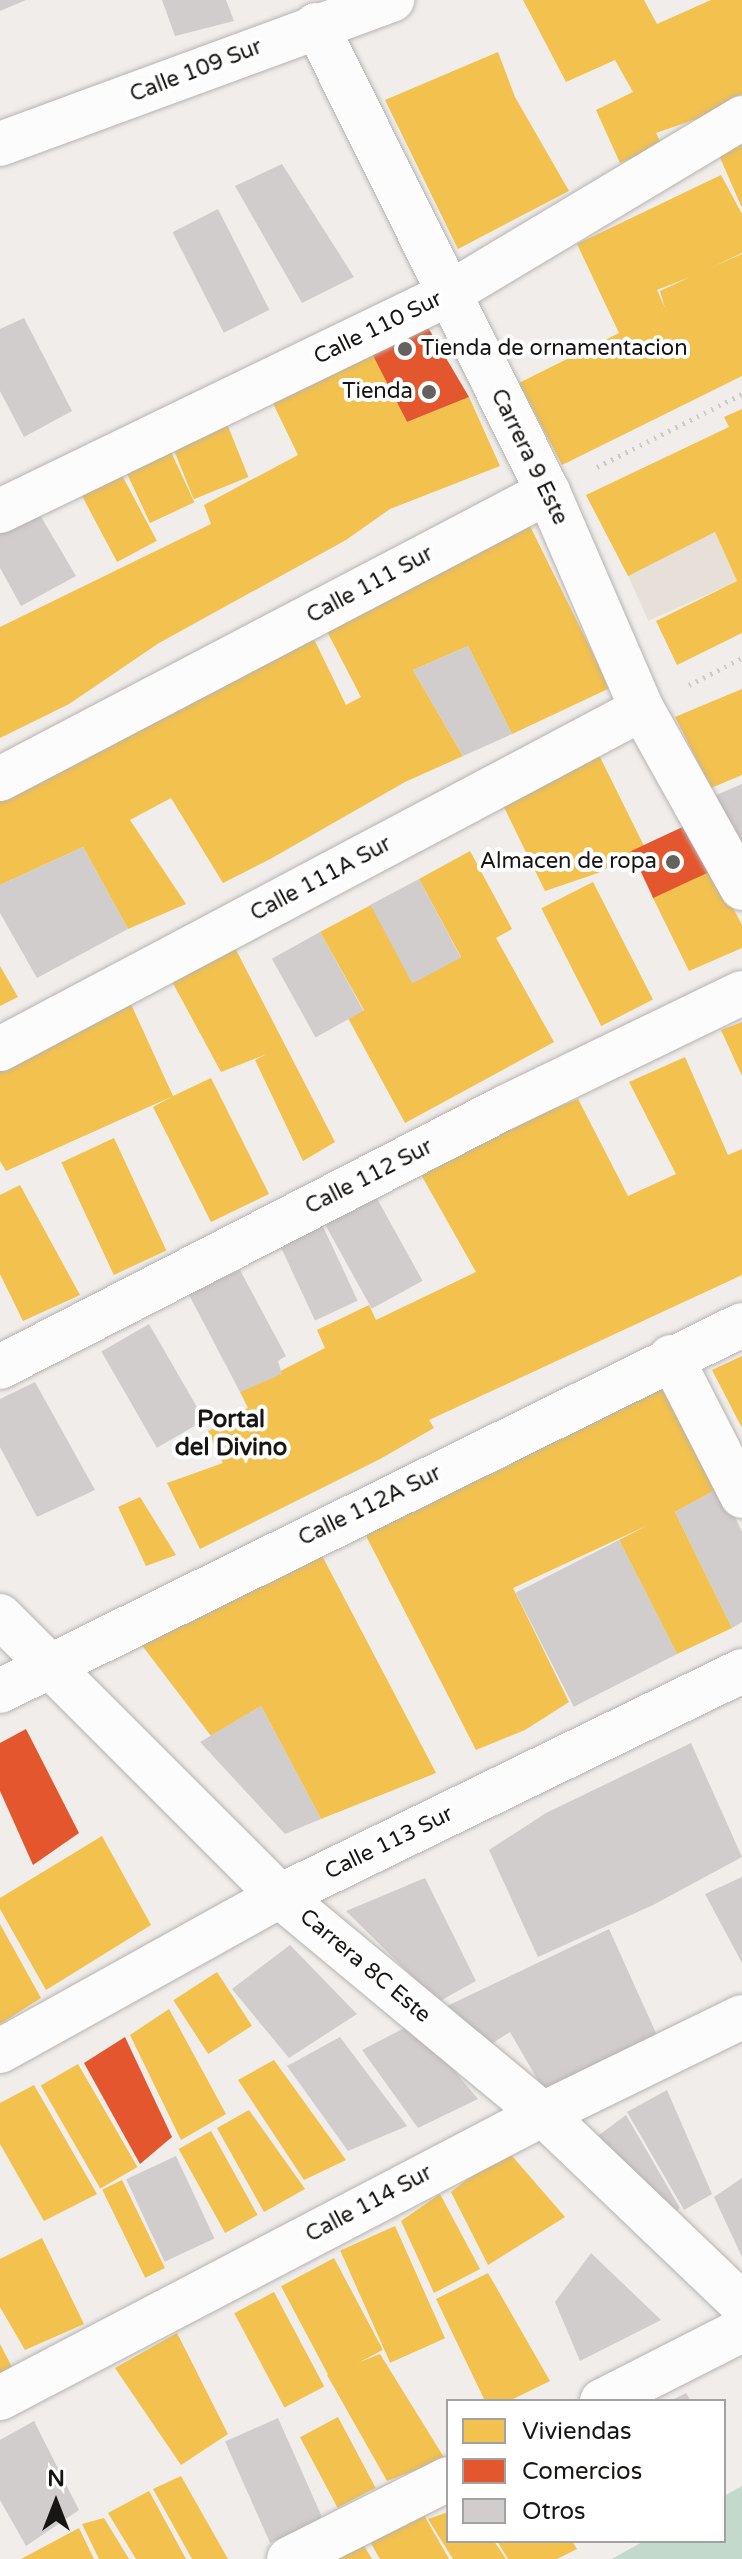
<!DOCTYPE html>
<style>
body{margin:0}
#map{position:relative;width:742px;height:2559px;overflow:hidden;background:#f0edea;font-family:"Varela Round",sans-serif}
div>[style]{position:absolute}
.built>*{inset:0;background:#e6e0d8;transform-origin:0 0}
.forest>*{inset:0;background:#c2d9cb}
.homes>*{inset:0;background:#f2c14e;transform-origin:0 0}
.shops>*{inset:0;background:#e4572e;transform-origin:0 0}
.building>*{inset:0;background:#d0cdcc;transform-origin:0 0}
.path>*{height:5px;margin-top:-2.5px;transform-origin:0;background:repeating-linear-gradient(90deg,#cccbca 0 2px,transparent 0 8px)}
.roads{filter:drop-shadow(0 0 2px #b6b3b1) drop-shadow(0 0 2px #b6b3b1)}
.minor>*{height:44px;margin:-22px;padding:0 22px;transform-origin:22px;border-radius:22px;background:#fdfcfc}
.dots>*{width:22px;height:22px;translate:-50% -50%;box-sizing:border-box;border:4px solid #fff;border-radius:50%}
span{translate:-50% -50%;white-space:nowrap;text-align:center;line-height:1.15;-webkit-text-stroke:8px #fff;paint-order:stroke}
.street-label{font-size:22px;color:#181614}
.poi-label{font-size:22px;color:#181614}
.left{translate:0 -50%;text-align:left}
.right{translate:-100% -50%;text-align:right}
.neighbourhood-label{font-size:24px;color:#181614;font-weight:700}
.legend{position:absolute;left:446px;top:2399px;width:280px;height:144px;box-sizing:border-box;background:#fff;border:2px solid #a3a2a1;margin:0;padding:10px 14px;list-style:none;font-size:24px;color:#181614}
.legend li{display:flex;align-items:center;gap:16px;height:40px}
.legend b{width:40px;border:2px solid #a3a2a1}
.north{position:absolute;left:16px;top:2463px;width:80px;height:80px;-webkit-text-stroke:6px #fff;paint-order:stroke;rotate:0deg;font-size:22px;font-weight:700;line-height:32px;text-align:center;color:#181614}
.north::after{content:'';display:block;margin:auto;width:28px;height:36px;background:#181614;clip-path:polygon(50% 0,100% 100%,50% 72%,0 100%)}
</style>
<div id="map">
<div class="built">
<div style="left:715px;top:532px;width:54px;height:97px;rotate:66deg"></div>
</div>
<div class="forest">
<div style="clip-path:polygon(742px 2486px,742px 2559px,612px 2559px,644px 2541px,724px 2541px,724px 2496px)"></div>
</div>
<div class="homes">
<div style="clip-path:polygon(523px 0,644px 0,657px 24px,711px 0,742px 0,742px 94px,705px 116px,656px 133px,662px 145px,620px 163px,596px 110px,633px 92px,615px 60px,566px 82px)"></div>
<div style="clip-path:polygon(498px 52px,515px 97px,569px 191px,458px 249px,385px 100px)"></div>
<div style="clip-path:polygon(742px 143px,742px 208px,718px 153px)"></div>
<div style="clip-path:polygon(evenodd,721px 175px,742px 214px,742px 253px,712px 267px,742px 254px,742px 376px,562px 465px,519px 383px,619px 333px,577px 244px,721px 175px,690px 277px,660px 291px,665px 308px,657px 290px,690px 277px)"></div>
<div style="clip-path:polygon(366px 342px,407px 422px,469px 397px,500px 466px,390px 509px,346px 540px,159px 643px,69px 704px,0 738px,0 627px,211px 524px,204px 505px,298px 455px,266px 389px)"></div>
<div style="clip-path:polygon(742px 409px,742px 633px,677px 665px,656px 621px,737px 581px,715px 532px,628px 576px,586px 495px,729px 427px,724px 417px)"></div>
<div style="left:223px;top:414px;width:68px;height:59px;rotate:68deg"></div>
<div style="left:164px;top:437px;width:72px;height:49px;rotate:65deg"></div>
<div style="left:116px;top:464px;width:87px;height:45px;rotate:62deg"></div>
<div style="clip-path:polygon(526px 518px,610px 688px,512px 734px,468px 646px,413px 670px,463px 756px,405px 782px,272px 858px,223px 883px,171px 798px,130px 820px,186px 904px,128px 929px,83px 847px,0 885px,0 796px,309px 629px,346px 705px,361px 697px,321px 620px)"></div>
<div style="clip-path:polygon(742px 689px,742px 775px,711px 788px,675px 717px)"></div>
<div style="clip-path:polygon(596px 749px,645px 848px,598px 873px,545px 891px,498px 795px)"></div>
<div style="clip-path:polygon(470px 851px,512px 929px,496px 938px,554px 1042px,405px 1123px,348px 1018px,364px 1010px,320px 932px,371px 905px,414px 982px,461px 957px,419px 879px)"></div>
<div style="clip-path:polygon(713px 870px,742px 925px,742px 948px,689px 971px,652px 896px)"></div>
<div style="left:593px;top:882px;width:132px;height:58px;rotate:63deg"></div>
<div style="clip-path:polygon(234px 946px,335px 1142px,303px 1161px,255px 1060px,267px 1054px,221px 1072px,169px 976px)"></div>
<div style="clip-path:polygon(0 966px,18px 997px,0 1006px)"></div>
<div style="clip-path:polygon(130px 1002px,173px 1096px,211px 1078px,269px 1194px,211px 1222px,153px 1107px,173px 1096px,6px 1171px,0 1161px,0 1066px)"></div>
<div style="clip-path:polygon(742px 1022px,742px 1076px,721px 1030px)"></div>
<div style="clip-path:polygon(685px 1057px,728px 1155px,742px 1149px,742px 1275px,429px 1420px,434px 1428px,380px 1459px,200px 1549px,167px 1483px,223px 1463px,208px 1431px,248px 1408px,240px 1392px,325px 1348px,317px 1330px,369px 1305px,376px 1320px,476px 1272px,415px 1164px,578px 1099px,628px 1196px,676px 1174px,629px 1082px)"></div>
<div style="left:114px;top:1138px;width:124px;height:58px;rotate:65deg"></div>
<div style="clip-path:polygon(20px 1185px,80px 1295px,23px 1321px,0 1274px,0 1195px)"></div>
<div style="clip-path:polygon(742px 1356px,742px 1428px,712px 1370px)"></div>
<div style="clip-path:polygon(666px 1381px,721px 1487px,675px 1512px,732px 1628px,677px 1654px,619px 1540px,648px 1525px,513px 1588px,569px 1702px,525px 1730px,476px 1750px,363px 1530px,511px 1465px,508px 1453px)"></div>
<div style="clip-path:polygon(140px 1497px,176px 1555px,146px 1566px,118px 1507px)"></div>
<div style="clip-path:polygon(318px 1548px,436px 1773px,321px 1819px,261px 1706px,211px 1736px,138px 1640px)"></div>
<div style="clip-path:polygon(102px 1836px,151px 1925px,46px 1990px,0 1909px,0 1898px)"></div>
<div style="clip-path:polygon(0 1924px,41px 1998px,0 2024px)"></div>
<div style="left:217px;top:1972px;width:64px;height:52px;rotate:57deg"></div>
<div style="clip-path:polygon(169px 2009px,226px 2114px,181px 2140px,130px 2035px)"></div>
<div style="clip-path:polygon(274px 2060px,346px 2160px,304px 2180px,238px 2080px)"></div>
<div style="left:78px;top:2064px;width:119px;height:43px;rotate:60deg"></div>
<div style="clip-path:polygon(34px 2085px,97px 2194px,44px 2221px,0 2144px,0 2103px)"></div>
<div style="clip-path:polygon(249px 2110px,305px 2189px,264px 2212px,217px 2128px)"></div>
<div style="left:211px;top:2131px;width:96px;height:37px;rotate:61deg"></div>
<div style="clip-path:polygon(506px 2149px,565px 2217px,488px 2265px,451px 2192px)"></div>
<div style="left:122px;top:2180px;width:98px;height:22px;rotate:64deg"></div>
<div style="clip-path:polygon(440px 2194px,480px 2269px,434px 2293px,401px 2221px)"></div>
<div style="left:395px;top:2226px;width:123px;height:60px;rotate:66deg"></div>
<div style="clip-path:polygon(42px 2238px,84px 2324px,25px 2350px,0 2307px,0 2259px)"></div>
<div style="left:334px;top:2258px;width:104px;height:60px;rotate:62deg"></div>
<div style="clip-path:polygon(488px 2273px,550px 2381px,509px 2401px,485px 2401px,436px 2299px)"></div>
<div style="left:274px;top:2292px;width:107px;height:45px;rotate:62deg"></div>
<div style="clip-path:polygon(177px 2333px,228px 2434px,181px 2465px,115px 2368px)"></div>
<div style="clip-path:polygon(0 2344px,13px 2369px,0 2375px)"></div>
<div style="clip-path:polygon(380px 2354px,445px 2459px,387px 2481px,327px 2375px)"></div>
<div style="left:338px;top:2417px;width:80px;height:43px;rotate:62deg"></div>
<div style="clip-path:polygon(181px 2476px,228px 2559px,192px 2559px,153px 2489px)"></div>
<div style="clip-path:polygon(149px 2491px,186px 2559px,136px 2559px,108px 2513px)"></div>
<div style="clip-path:polygon(416px 2501px,449px 2559px,380px 2559px,362px 2528px)"></div>
<div style="clip-path:polygon(448px 2512px,448px 2541px,494px 2541px,506px 2559px,453px 2559px,428px 2519px)"></div>
<div style="clip-path:polygon(104px 2518px,129px 2559px,99px 2559px,82px 2524px)"></div>
<div style="clip-path:polygon(79px 2528px,94px 2559px,21px 2559px)"></div>
<div style="clip-path:polygon(355px 2531px,372px 2559px,310px 2559px)"></div>
<div style="clip-path:polygon(497px 2541px,572px 2541px,577px 2549px,557px 2559px,508px 2559px)"></div>
</div>
<div class="shops">
<div style="clip-path:polygon(420px 314px,469px 397px,407px 422px,366px 342px)"></div>
<div style="left:691px;top:823px;width:52px;height:66px;rotate:65deg"></div>
<div style="clip-path:polygon(26px 1729px,79px 1833px,33px 1865px,0 1791px,0 1743px)"></div>
<div style="clip-path:polygon(125px 2037px,172px 2137px,140px 2164px,84px 2063px)"></div>
</div>
<div class="building">
<div style="clip-path:polygon(0 0,26px 0,0 11px)"></div>
<div style="clip-path:polygon(162px 0,226px 0,234px 21px,175px 36px)"></div>
<div style="clip-path:polygon(282px 164px,354px 277px,302px 303px,235px 186px)"></div>
<div style="left:218px;top:209px;width:113px;height:51px;rotate:63deg"></div>
<div style="clip-path:polygon(24px 318px,72px 411px,24px 437px,0 391px,0 329px)"></div>
<div style="clip-path:polygon(34px 505px,76px 576px,21px 606px,0 568px,0 522px)"></div>
<div style="clip-path:polygon(468px 646px,512px 734px,463px 756px,413px 670px)"></div>
<div style="clip-path:polygon(742px 784px,742px 862px,707px 799px)"></div>
<div style="clip-path:polygon(83px 847px,128px 929px,37px 978px,0 913px,0 885px)"></div>
<div style="left:419px;top:879px;width:89px;height:55px;rotate:62deg"></div>
<div style="left:320px;top:932px;width:90px;height:55px;rotate:61deg"></div>
<div style="left:375px;top:1195px;width:98px;height:58px;rotate:61deg"></div>
<div style="left:320px;top:1220px;width:89px;height:47px;rotate:65deg"></div>
<div style="clip-path:polygon(240px 1270px,286px 1356px,278px 1361px,282px 1374px,240px 1392px,188px 1293px)"></div>
<div style="left:149px;top:1324px;width:111px;height:55px;rotate:60deg"></div>
<div style="clip-path:polygon(35px 1382px,95px 1490px,37px 1517px,0 1447px,0 1399px)"></div>
<div style="clip-path:polygon(721px 1487px,742px 1532px,742px 1622px,732px 1628px,675px 1512px)"></div>
<div style="left:619px;top:1540px;width:128px;height:116px;rotate:63deg"></div>
<div style="clip-path:polygon(261px 1706px,321px 1819px,285px 1834px,200px 1742px)"></div>
<div style="clip-path:polygon(691px 1743px,742px 1857px,653px 1905px,538px 1957px,489px 1850px,546px 1813px)"></div>
<div style="clip-path:polygon(742px 1877px,742px 1963px,705px 1894px)"></div>
<div style="clip-path:polygon(425px 1878px,476px 1981px,438px 2002px,346px 1911px)"></div>
<div style="clip-path:polygon(609px 1929px,661px 2044px,547px 2096px,510px 2032px,483px 2049px,443px 2008px)"></div>
<div style="clip-path:polygon(290px 1945px,357px 2014px,289px 2058px,232px 1989px)"></div>
<div style="clip-path:polygon(414px 2023px,478px 2099px,418px 2128px,362px 2050px)"></div>
<div style="clip-path:polygon(340px 2037px,407px 2126px,348px 2151px,287px 2066px)"></div>
<div style="clip-path:polygon(667px 2090px,712px 2194px,684px 2210px,627px 2112px)"></div>
<div style="clip-path:polygon(626px 2115px,680px 2208px,664px 2221px,583px 2147px)"></div>
<div style="left:176px;top:2156px;width:91px;height:55px;rotate:65deg"></div>
<div style="clip-path:polygon(742px 2178px,742px 2257px,714px 2197px)"></div>
<div style="clip-path:polygon(591px 2253px,661px 2320px,580px 2361px,555px 2302px)"></div>
<div style="clip-path:polygon(686px 2393px,691px 2401px,670px 2401px)"></div>
<div style="left:278px;top:2418px;width:111px;height:58px;rotate:66deg"></div>
<div style="clip-path:polygon(34px 2421px,79px 2510px,26px 2546px,0 2500px,0 2440px)"></div>
</div>
<div class="path">
<div style="left:597px;top:467px;width:162px;rotate:-26.7deg"></div>
<div style="left:689px;top:685px;width:59px;rotate:-27deg"></div>
</div>
<div class="roads">
<div class="minor">
<div style="left:316px;top:25px;width:521px;rotate:63.58deg"></div>
<div style="left:548px;top:492px;width:236px;rotate:66.6deg"></div>
<div style="left:642px;top:709px;width:205px;rotate:60.8deg"></div>
<div style="left:0;top:144px;width:418px;rotate:-20.2deg"></div>
<div style="left:0;top:511px;width:498px;rotate:-25.8deg"></div>
<div style="left:448px;top:294px;width:343px;rotate:-30.9deg"></div>
<div style="left:0;top:779px;width:619px;rotate:-27.64deg"></div>
<div style="left:0;top:1049px;width:726px;rotate:-27.91deg"></div>
<div style="left:671px;top:1357px;width:156px;rotate:62.9deg"></div>
<div style="left:0;top:1367px;width:569px;rotate:-27.2deg"></div>
<div style="left:506px;top:1107px;width:262px;rotate:-25.8deg"></div>
<div style="left:0;top:1616px;width:396px;rotate:45deg"></div>
<div style="left:280px;top:1896px;width:342px;rotate:39.7deg"></div>
<div style="left:543px;top:2114px;width:275px;rotate:43.7deg"></div>
<div style="left:0;top:1691px;width:827px;rotate:-26.26deg"></div>
<div style="left:0;top:2051px;width:320px;rotate:-29deg"></div>
<div style="left:280px;top:1896px;width:514px;rotate:-25.97deg"></div>
<div style="left:0;top:2398px;width:613px;rotate:-27.61deg"></div>
<div style="left:543px;top:2114px;width:221px;rotate:-26deg"></div>
<div style="left:602px;top:2401px;width:157px;rotate:-26.9deg"></div>
<div style="left:289px;top:2559px;width:178px;rotate:-26.7deg"></div>
</div>
</div>
<div class="dots">
<div style="left:405px;top:349px;background:#64615f"></div>
<div style="left:429px;top:392px;background:#64615f"></div>
<div style="left:673px;top:862px;background:#64615f"></div>
</div>
<div class="street-label">
<span style="left:196px;top:71px;rotate:-21deg">Calle 109 Sur</span>
<span style="left:378px;top:328px;rotate:-26deg">Calle 110 Sur</span>
<span style="left:529px;top:457px;rotate:64deg">Carrera 9 Este</span>
<span style="left:370px;top:585px;rotate:-28deg">Calle 111 Sur</span>
<span style="left:321px;top:879px;rotate:-28deg">Calle 111A Sur</span>
<span style="left:369px;top:1177px;rotate:-27deg">Calle 112 Sur</span>
<span style="left:370px;top:1506px;rotate:-26deg">Calle 112A Sur</span>
<span style="left:389px;top:1843px;rotate:-26deg">Calle 113 Sur</span>
<span style="left:365px;top:1966px;rotate:40deg">Carrera 8C Este</span>
<span style="left:369px;top:2204px;rotate:-28deg">Calle 114 Sur</span>
</div>
<div class="poi-label">
<span class="left" style="left:421px;top:349px">Tienda de ornamentacion</span>
<span class="right" style="left:413px;top:392px">Tienda</span>
<span class="right" style="left:657px;top:862px">Almacen de ropa</span>
</div>
<div class="neighbourhood-label">
<span style="left:231px;top:1434px">Portal<br>del Divino</span>
</div>
<ul class="legend">
<li><b style="height:22px;background:#f2c14e"></b>Viviendas</li>
<li><b style="height:22px;background:#e4572e"></b>Comercios</li>
<li><b style="height:22px;background:#d0cdcc"></b>Otros</li>
</ul>
<div class="north">N</div>
</div>
